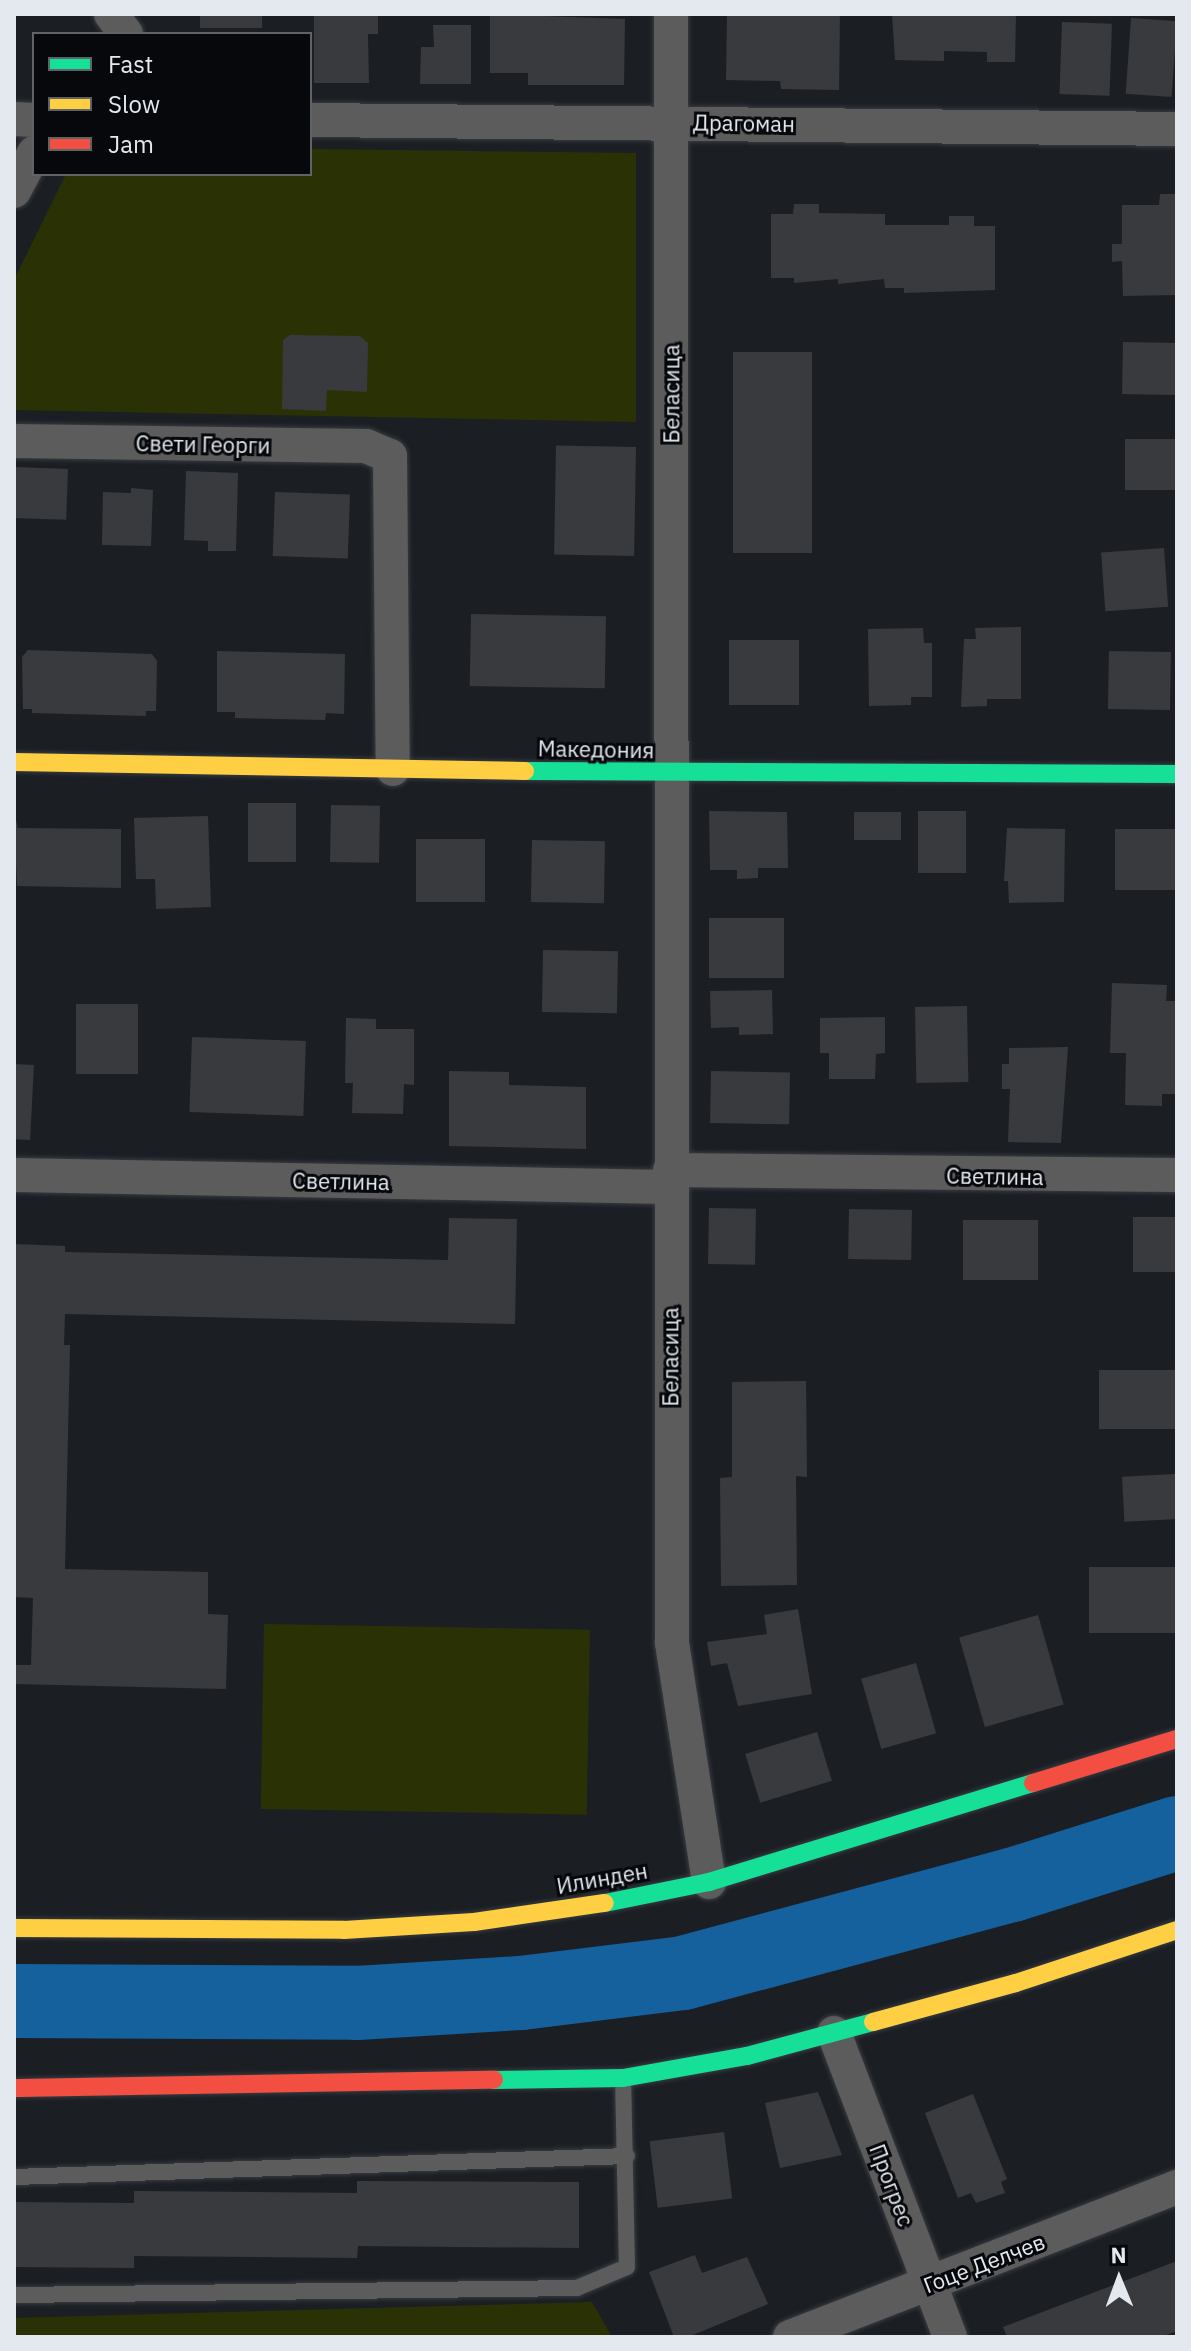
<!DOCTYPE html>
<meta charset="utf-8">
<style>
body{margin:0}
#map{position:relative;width:1191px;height:2351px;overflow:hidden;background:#1b1f24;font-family:"IBM Plex Sans",sans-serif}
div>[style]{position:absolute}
.green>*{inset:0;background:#2a3205;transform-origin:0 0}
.river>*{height:74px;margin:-37px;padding:0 37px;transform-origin:37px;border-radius:37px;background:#15619e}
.building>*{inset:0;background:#393a3e;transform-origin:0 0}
.roads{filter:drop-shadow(0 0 2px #383b40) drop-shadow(0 0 2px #383b40)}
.lane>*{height:16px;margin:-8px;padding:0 8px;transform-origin:8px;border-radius:8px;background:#5d5c5d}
.street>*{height:34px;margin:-17px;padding:0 17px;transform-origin:17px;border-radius:17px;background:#5d5c5d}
.fast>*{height:18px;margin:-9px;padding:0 9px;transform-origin:9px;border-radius:9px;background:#16e098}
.slow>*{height:18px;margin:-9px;padding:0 9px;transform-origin:9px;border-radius:9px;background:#ffcf43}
.jam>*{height:18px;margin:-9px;padding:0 9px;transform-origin:9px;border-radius:9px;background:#f24e42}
span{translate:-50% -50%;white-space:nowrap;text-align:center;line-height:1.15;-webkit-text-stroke:6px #06080c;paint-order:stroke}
.street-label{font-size:22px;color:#e4e9ef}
.frame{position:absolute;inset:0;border:16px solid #e4e9ef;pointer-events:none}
.legend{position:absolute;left:32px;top:32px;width:280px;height:144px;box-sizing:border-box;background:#06080c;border:2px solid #5f6267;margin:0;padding:10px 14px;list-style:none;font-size:24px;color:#e4e9ef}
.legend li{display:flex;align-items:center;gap:16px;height:40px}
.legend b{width:40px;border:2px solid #5f6267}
.north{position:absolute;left:1079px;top:2239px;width:80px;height:80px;-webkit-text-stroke:6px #06080c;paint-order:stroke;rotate:359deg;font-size:22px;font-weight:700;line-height:32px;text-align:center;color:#e4e9ef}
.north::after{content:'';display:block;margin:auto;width:28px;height:36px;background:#e4e9ef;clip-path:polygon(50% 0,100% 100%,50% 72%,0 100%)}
</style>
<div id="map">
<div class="green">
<div style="clip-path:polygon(310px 149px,636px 153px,636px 422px,14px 410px,14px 280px,66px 174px,310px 174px)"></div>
<div style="left:264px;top:1624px;width:326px;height:185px;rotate:1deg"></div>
<div style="clip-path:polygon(592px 2302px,612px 2337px,14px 2337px,14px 2318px)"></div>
</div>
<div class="river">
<div style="left:14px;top:2001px;width:343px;rotate:0.3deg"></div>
<div style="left:357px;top:2003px;width:164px;rotate:-3.5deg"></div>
<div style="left:521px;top:1993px;width:163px;rotate:-7deg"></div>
<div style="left:683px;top:1973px;width:341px;rotate:-15deg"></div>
<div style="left:1012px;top:1885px;width:173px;rotate:-17.5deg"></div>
</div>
<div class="building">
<div style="left:200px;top:14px;width:62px;height:14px"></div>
<div style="clip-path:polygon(314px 14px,378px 14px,378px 34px,368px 34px,369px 83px,314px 83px)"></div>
<div style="clip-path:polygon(490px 14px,625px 19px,624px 85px,528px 85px,528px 73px,490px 73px)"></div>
<div style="clip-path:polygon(727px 14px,840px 14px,839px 90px,781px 89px,780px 81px,726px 80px)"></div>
<div style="clip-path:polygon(892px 14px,1016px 14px,1015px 62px,987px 62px,987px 52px,944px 51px,944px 61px,895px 60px)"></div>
<div style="left:1131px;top:18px;width:46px;height:76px;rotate:4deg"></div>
<div style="left:1062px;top:22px;width:50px;height:72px;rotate:2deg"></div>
<div style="clip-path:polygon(433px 25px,471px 25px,471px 84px,420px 84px,421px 47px,434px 47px)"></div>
<div style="clip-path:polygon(1160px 194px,1177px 194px,1177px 295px,1123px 296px,1122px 261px,1112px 262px,1112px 244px,1122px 244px,1122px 205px,1159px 205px)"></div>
<div style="clip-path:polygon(794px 204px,819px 204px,819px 213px,885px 214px,885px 225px,949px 225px,949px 216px,974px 216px,974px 226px,995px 226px,995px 290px,904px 293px,904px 288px,885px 288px,884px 279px,838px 284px,838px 279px,794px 283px,794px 278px,771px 278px,771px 214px,793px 214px)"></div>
<div style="clip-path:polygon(290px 335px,360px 336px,368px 343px,367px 392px,327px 390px,326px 411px,282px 409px,283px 340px)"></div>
<div style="left:1123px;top:342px;width:54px;height:52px;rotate:1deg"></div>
<div style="left:733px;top:352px;width:79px;height:201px"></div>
<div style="left:1125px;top:439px;width:52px;height:51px"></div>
<div style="left:636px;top:447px;width:109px;height:80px;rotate:91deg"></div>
<div style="left:14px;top:467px;width:54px;height:51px;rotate:2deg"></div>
<div style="clip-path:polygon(186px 471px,238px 473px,236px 551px,208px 551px,208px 541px,184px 540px)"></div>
<div style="clip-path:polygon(131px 488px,153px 490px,151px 546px,102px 545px,103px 492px,131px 493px)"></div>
<div style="left:275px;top:492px;width:75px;height:64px;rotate:2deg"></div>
<div style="left:1164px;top:548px;width:59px;height:63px;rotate:86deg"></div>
<div style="left:471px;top:614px;width:135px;height:72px;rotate:1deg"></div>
<div style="clip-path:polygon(1021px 627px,1021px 699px,987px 699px,987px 706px,961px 707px,964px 639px,976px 639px,975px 628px)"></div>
<div style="clip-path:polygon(923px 628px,924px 643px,932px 643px,932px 697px,911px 697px,911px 705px,869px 706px,868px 629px)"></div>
<div style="left:729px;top:640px;width:70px;height:65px"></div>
<div style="clip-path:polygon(28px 650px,152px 654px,157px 661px,156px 711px,146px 711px,146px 716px,32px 713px,32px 709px,23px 709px,22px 657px)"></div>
<div style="clip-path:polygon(217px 651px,345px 654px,344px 714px,326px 713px,325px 720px,235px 718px,235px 712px,217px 712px)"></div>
<div style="left:1109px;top:651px;width:62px;height:58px;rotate:1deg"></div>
<div style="left:248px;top:803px;width:48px;height:59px"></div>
<div style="left:331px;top:805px;width:49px;height:57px;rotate:1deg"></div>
<div style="clip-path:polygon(14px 811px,18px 828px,121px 829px,121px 888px,17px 886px)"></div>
<div style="clip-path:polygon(709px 811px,787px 812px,788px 868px,758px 868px,758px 878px,737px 879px,737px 870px,710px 870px)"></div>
<div style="left:918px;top:811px;width:48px;height:62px"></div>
<div style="left:854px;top:812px;width:47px;height:28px"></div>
<div style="clip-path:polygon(208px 816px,211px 907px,156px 909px,155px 879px,136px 879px,134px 818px)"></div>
<div style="clip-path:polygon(1007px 828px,1065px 829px,1064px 902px,1009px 903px,1008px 881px,1004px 881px)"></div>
<div style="left:1115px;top:829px;width:62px;height:61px"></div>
<div style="left:416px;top:839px;width:69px;height:63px"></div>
<div style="left:532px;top:840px;width:73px;height:62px;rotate:1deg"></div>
<div style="left:709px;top:918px;width:75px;height:60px"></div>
<div style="left:543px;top:950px;width:75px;height:62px;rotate:1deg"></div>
<div style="clip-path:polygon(1112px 983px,1167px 985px,1166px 1001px,1177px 1001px,1177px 1094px,1162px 1094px,1162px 1106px,1125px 1105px,1126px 1053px,1110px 1053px)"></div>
<div style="clip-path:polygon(772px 990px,773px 1034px,739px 1035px,739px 1027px,711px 1028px,710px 991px)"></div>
<div style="left:76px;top:1004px;width:62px;height:70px"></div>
<div style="left:967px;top:1006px;width:76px;height:52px;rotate:89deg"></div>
<div style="clip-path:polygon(885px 1017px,885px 1053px,876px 1054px,875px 1079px,829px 1079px,829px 1053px,820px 1053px,820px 1018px)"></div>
<div style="clip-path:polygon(346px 1018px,376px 1019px,376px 1029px,414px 1029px,414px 1085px,404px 1084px,403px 1114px,352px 1113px,353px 1083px,345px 1083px)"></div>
<div style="left:192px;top:1037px;width:114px;height:75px;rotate:2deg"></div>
<div style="clip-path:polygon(1068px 1047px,1061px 1143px,1008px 1142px,1010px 1089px,1002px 1089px,1002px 1064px,1009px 1064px,1009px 1048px)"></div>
<div style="left:14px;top:1064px;width:20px;height:75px;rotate:3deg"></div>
<div style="clip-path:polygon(449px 1071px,509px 1072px,509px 1085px,586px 1087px,586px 1149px,449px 1146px)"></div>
<div style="left:711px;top:1071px;width:79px;height:52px;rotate:1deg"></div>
<div style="left:709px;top:1208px;width:47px;height:56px;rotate:1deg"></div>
<div style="left:849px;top:1209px;width:63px;height:50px;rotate:1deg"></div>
<div style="left:1133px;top:1217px;width:44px;height:55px"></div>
<div style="clip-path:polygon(449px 1218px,517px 1219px,515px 1324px,65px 1314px,64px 1345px,70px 1345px,65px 1569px,208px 1572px,208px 1614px,228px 1615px,226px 1689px,14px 1684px,14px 1665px,31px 1665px,33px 1598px,14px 1597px,14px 1244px,65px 1246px,65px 1252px,448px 1260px)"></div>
<div style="left:963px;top:1220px;width:75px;height:60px"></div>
<div style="left:1099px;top:1370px;width:77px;height:59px"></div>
<div style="clip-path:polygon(806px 1381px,807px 1477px,796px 1476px,797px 1585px,721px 1586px,720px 1478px,732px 1477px,732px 1382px)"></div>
<div style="left:1175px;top:1474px;width:45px;height:53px;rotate:87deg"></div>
<div style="left:1177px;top:1567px;width:66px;height:88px;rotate:90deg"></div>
<div style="clip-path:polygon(798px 1609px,812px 1694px,738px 1706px,727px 1663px,711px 1666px,707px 1642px,767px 1634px,764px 1615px)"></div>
<div style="left:1038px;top:1615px;width:93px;height:82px;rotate:74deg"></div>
<div style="left:916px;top:1663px;width:73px;height:57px;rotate:74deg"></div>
<div style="left:817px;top:1732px;width:51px;height:75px;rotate:73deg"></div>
<div style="clip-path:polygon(818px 2092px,842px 2155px,780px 2168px,765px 2103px)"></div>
<div style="clip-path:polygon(973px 2094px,1007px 2179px,1001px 2182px,1005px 2193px,976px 2203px,971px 2193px,958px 2198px,925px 2113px)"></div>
<div style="left:724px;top:2132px;width:67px;height:75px;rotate:83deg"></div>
<div style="clip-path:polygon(357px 2181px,579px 2182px,579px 2248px,358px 2246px,357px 2258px,134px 2256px,134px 2268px,14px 2267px,14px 2202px,134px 2203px,134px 2191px,357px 2193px)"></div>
<div style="clip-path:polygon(695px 2255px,702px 2273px,747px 2257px,768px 2304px,688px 2337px,674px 2337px,649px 2272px)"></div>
<div style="clip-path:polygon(1177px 2261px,1177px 2331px,1161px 2337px,1007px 2337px,1003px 2327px)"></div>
</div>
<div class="roads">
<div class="lane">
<div style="left:14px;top:2177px;width:613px;rotate:-1.96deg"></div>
<div style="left:14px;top:2295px;width:563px;rotate:-0.71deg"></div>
<div style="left:577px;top:2288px;width:54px;rotate:-22.8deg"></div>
<div style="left:627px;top:2267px;width:189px;rotate:-91.2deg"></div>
</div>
<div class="street">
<div style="left:111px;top:14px;width:25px;rotate:53deg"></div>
<div style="left:671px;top:14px;width:1629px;rotate:89.96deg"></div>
<div style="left:672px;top:1643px;width:242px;rotate:81.2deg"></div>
<div style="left:14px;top:119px;width:20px;rotate:3deg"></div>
<div style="left:310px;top:120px;width:867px;rotate:0.59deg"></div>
<div style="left:14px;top:191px;width:43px;rotate:-62.2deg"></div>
<div style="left:14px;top:441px;width:352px;rotate:0.8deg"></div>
<div style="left:366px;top:446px;width:26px;rotate:23deg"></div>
<div style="left:390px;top:456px;width:313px;rotate:89.5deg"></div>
<div style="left:670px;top:1170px;width:507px;rotate:0.57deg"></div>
<div style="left:14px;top:1175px;width:655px;rotate:1.05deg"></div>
<div style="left:834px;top:2033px;width:325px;rotate:69.1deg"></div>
<div style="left:790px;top:2337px;width:415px;rotate:-21.2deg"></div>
</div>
<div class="fast">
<div style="left:525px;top:771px;width:652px;rotate:0.26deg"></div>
<div style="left:605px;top:1903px;width:106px;rotate:-11.4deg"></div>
<div style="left:709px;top:1882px;width:339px;rotate:-17deg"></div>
<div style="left:494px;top:2080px;width:129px;rotate:-0.9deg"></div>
<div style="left:623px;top:2078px;width:126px;rotate:-10.1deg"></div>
<div style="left:747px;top:2056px;width:131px;rotate:-15.1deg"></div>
</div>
<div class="slow">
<div style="left:14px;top:762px;width:511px;rotate:1.01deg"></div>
<div style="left:14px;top:1928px;width:330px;rotate:0.3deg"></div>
<div style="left:344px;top:1930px;width:130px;rotate:-3.5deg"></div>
<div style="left:474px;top:1922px;width:132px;rotate:-8.3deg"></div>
<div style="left:873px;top:2022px;width:148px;rotate:-15.3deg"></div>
<div style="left:1016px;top:1983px;width:169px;rotate:-18.2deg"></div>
</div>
<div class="jam">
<div style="left:1033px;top:1783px;width:151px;rotate:-17deg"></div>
<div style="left:14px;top:2088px;width:480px;rotate:-1deg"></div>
</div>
</div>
<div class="street-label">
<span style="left:744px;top:123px;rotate:1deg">Драгоман</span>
<span style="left:671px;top:394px;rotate:-90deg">Беласица</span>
<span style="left:203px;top:444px;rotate:1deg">Свети Георги</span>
<span style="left:596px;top:749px;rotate:1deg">Македония</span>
<span style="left:995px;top:1176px;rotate:1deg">Светлина</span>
<span style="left:341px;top:1181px;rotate:1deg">Светлина</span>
<span style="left:670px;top:1357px;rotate:-90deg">Беласица</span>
<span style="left:602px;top:1878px;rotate:-10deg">Илинден</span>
<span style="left:892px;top:2185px;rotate:69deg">Прогрес</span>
<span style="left:984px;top:2263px;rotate:-21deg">Гоце Делчев</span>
</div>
<div class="frame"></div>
<ul class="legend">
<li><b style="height:10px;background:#16e098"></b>Fast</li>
<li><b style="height:10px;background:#ffcf43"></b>Slow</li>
<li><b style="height:10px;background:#f24e42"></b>Jam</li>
</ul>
<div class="north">N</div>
</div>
